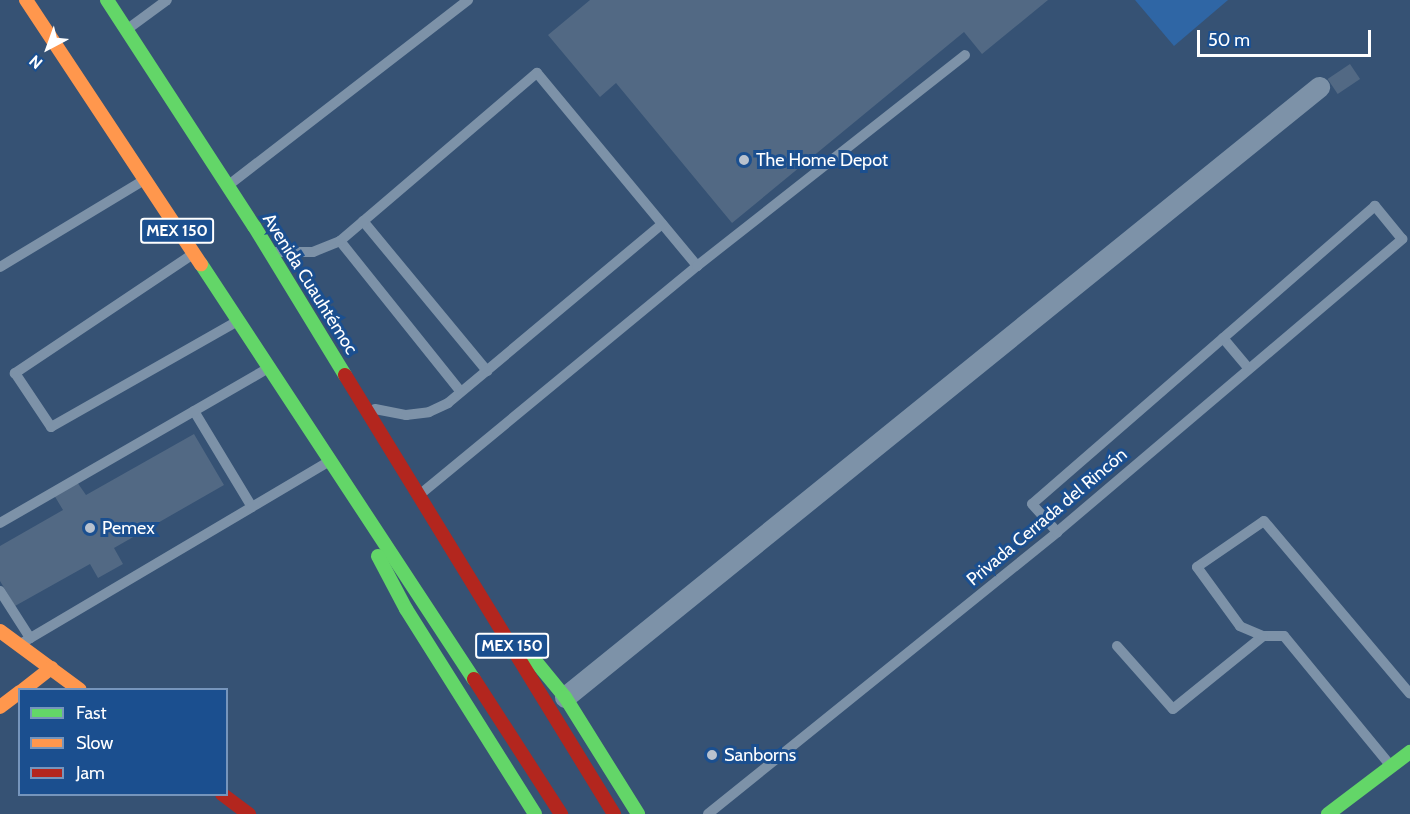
<!DOCTYPE html>
<meta charset="utf-8">
<style>
body{margin:0}
#map{position:relative;width:1410px;height:814px;overflow:hidden;background:#365274;font-family:Cabin,sans-serif}
div>[style]{position:absolute}
.green>*{inset:0;background:#2f66a5}
.building>*{inset:0;background:#526984;transform-origin:0 0}
.lane>*{height:10px;margin:-5px;padding:0 5px;transform-origin:5px;border-radius:5px;background:#7d92a8}
.street>*{height:21px;margin:-10.5px;padding:0 10.5px;transform-origin:10.5px;border-radius:10.5px;background:#7d92a8}
.fast>*{height:14px;margin:-7px;padding:0 7px;transform-origin:7px;border-radius:7px;background:#63d668}
.slow>*{height:14px;margin:-7px;padding:0 7px;transform-origin:7px;border-radius:7px;background:#ff974d}
.jam>*{height:14px;margin:-7px;padding:0 7px;transform-origin:7px;border-radius:7px;background:#b3261e}
.dots>*{width:16px;height:16px;translate:-50% -50%;box-sizing:border-box;border:3px solid #1b4f8f;border-radius:50%}
span{translate:-50% -50%;white-space:nowrap;text-align:center;line-height:1.15;-webkit-text-stroke:6px #1b4f8f;paint-order:stroke}
.shield-label span{padding:2px 4px;background:#1b4f8f;border:2px solid;border-radius:4px;-webkit-text-stroke-width:0}
.shield-label{font-size:16px;color:#fff;font-weight:700}
.poi-label{font-size:18px;color:#fff}
.left{translate:0 -50%;text-align:left}
.street-label{font-size:18px;color:#fff}
.legend{position:absolute;left:18px;top:688px;width:210px;height:108px;box-sizing:border-box;background:#1b4f8f;border:2px solid #7695bc;margin:0;padding:8px 10px;list-style:none;font-size:18px;color:#fff}
.legend li{display:flex;align-items:center;gap:12px;height:30px}
.legend b{width:30px;border:2px solid #7695bc}
.north{position:absolute;left:18px;top:18px;width:60px;height:60px;-webkit-text-stroke:4px #1b4f8f;paint-order:stroke;rotate:221deg;font-size:16px;font-weight:700;line-height:24px;text-align:center;color:#fff}
.north::after{content:'';display:block;margin:auto;width:21px;height:27px;background:#fff;clip-path:polygon(50% 0,100% 100%,50% 72%,0 100%)}
.scale{position:absolute;left:1197px;top:30px;width:174px;height:27px;box-sizing:border-box;border:3px solid #fff;border-top:0;padding-left:8px;font-size:18px;line-height:21px;white-space:nowrap;color:#fff;-webkit-text-stroke:4px #1b4f8f;paint-order:stroke}
</style>
<div id="map">
<div class="green">
<div style="clip-path:polygon(1135px 0,1228px 0,1174px 46px)"></div>
</div>
<div class="building">
<div style="clip-path:polygon(590px 0,1048px 0,982px 54px,964px 32px,732px 223px,616px 83px,600px 97px,548px 35px)"></div>
<div style="left:1350px;top:64px;width:18px;height:27px;rotate:56deg"></div>
<div style="clip-path:polygon(194px 434px,224px 485px,114px 548px,123px 564px,98px 578px,90px 564px,15px 606px,0 581px,0 546px,63px 510px,54px 495px,77px 482px,86px 495px)"></div>
</div>
<div class="lane">
<div style="left:129px;top:28px;width:47px;rotate:-36.4deg"></div>
<div style="left:230px;top:184px;width:301px;rotate:-37.7deg"></div>
<div style="left:363px;top:221px;width:195px;rotate:50.4deg"></div>
<div style="left:340px;top:241px;width:193px;rotate:51.3deg"></div>
<div style="left:276px;top:252px;width:37px"></div>
<div style="left:313px;top:252px;width:29px;rotate:-22deg"></div>
<div style="left:340px;top:241px;width:259px;rotate:-40.5deg"></div>
<div style="left:537px;top:73px;width:251px;rotate:50.3deg"></div>
<div style="left:697px;top:266px;width:357px;rotate:140.5deg"></div>
<div style="left:190px;top:256px;width:211px;rotate:146.2deg"></div>
<div style="left:15px;top:373px;width:65px;rotate:56.3deg"></div>
<div style="left:51px;top:427px;width:213px;rotate:-29.6deg"></div>
<div style="left:697px;top:266px;width:341px;rotate:-38.2deg"></div>
<div style="left:0;top:267px;width:165px;rotate:-31.1deg"></div>
<div style="left:1223px;top:338px;width:40px;rotate:50deg"></div>
<div style="left:375px;top:409px;width:32px;rotate:11deg"></div>
<div style="left:406px;top:415px;width:23px;rotate:-7deg"></div>
<div style="left:429px;top:412px;width:21px;rotate:-25deg"></div>
<div style="left:448px;top:403px;width:279px;rotate:-39.9deg"></div>
<div style="left:194px;top:411px;width:112px;rotate:58.9deg"></div>
<div style="left:0;top:523px;width:308px;rotate:-30deg"></div>
<div style="left:0;top:591px;width:56px;rotate:57.4deg"></div>
<div style="left:22px;top:643px;width:356px;rotate:-30.6deg"></div>
<div style="left:1117px;top:646px;width:84px;rotate:48.4deg"></div>
<div style="left:1173px;top:709px;width:116px;rotate:-39deg"></div>
<div style="left:1390px;top:765px;width:167px;rotate:-129.4deg"></div>
<div style="left:1284px;top:636px;width:21px;rotate:180deg"></div>
<div style="left:1263px;top:636px;width:25px;rotate:-157deg"></div>
<div style="left:1240px;top:626px;width:73px;rotate:-126.1deg"></div>
<div style="left:1197px;top:567px;width:81px;rotate:-34.5deg"></div>
<div style="left:1264px;top:521px;width:226px;rotate:49.8deg"></div>
<div style="left:708px;top:814px;width:449px;rotate:-38.9deg"></div>
<div style="left:1057px;top:532px;width:453px;rotate:-40.3deg"></div>
<div style="left:1402px;top:239px;width:43px;rotate:-129.3deg"></div>
<div style="left:1375px;top:206px;width:454px;rotate:139deg"></div>
<div style="left:1032px;top:504px;width:38px;rotate:48deg"></div>
</div>
<div class="street">
<div style="left:565px;top:697px;width:970px;rotate:-38.97deg"></div>
</div>
<div class="fast">
<div style="left:107px;top:0;width:270px;rotate:57deg"></div>
<div style="left:254px;top:226px;width:175px;rotate:58.6deg"></div>
<div style="left:201px;top:264px;width:497px;rotate:56.7deg"></div>
<div style="left:378px;top:556px;width:60px;rotate:62.2deg"></div>
<div style="left:406px;top:609px;width:242px;rotate:57.8deg"></div>
<div style="left:528px;top:652px;width:58px;rotate:50.6deg"></div>
<div style="left:565px;top:697px;width:138px;rotate:58deg"></div>
<div style="left:1328px;top:814px;width:103px;rotate:-37.1deg"></div>
</div>
<div class="slow">
<div style="left:26px;top:0;width:317px;rotate:56.5deg"></div>
<div style="left:0;top:631px;width:99px;rotate:36.4deg"></div>
<div style="left:23px;top:690px;width:36px;rotate:-38deg"></div>
<div style="left:0;top:707px;width:25px;rotate:-37deg"></div>
</div>
<div class="jam">
<div style="left:345px;top:375px;width:515px;rotate:58.5deg"></div>
<div style="left:474px;top:679px;width:161px;rotate:57.2deg"></div>
<div style="left:222px;top:794px;width:34px;rotate:37deg"></div>
</div>
<div class="dots">
<div style="left:744px;top:160px;background:#b9c2ce"></div>
<div style="left:90px;top:528px;background:#b9c2ce"></div>
<div style="left:712px;top:755px;background:#b9c2ce"></div>
</div>
<div class="shield-label">
<span style="left:177px;top:231px">MEX 150</span>
<span style="left:512px;top:646px">MEX 150</span>
</div>
<div class="poi-label">
<span class="left" style="left:756px;top:160px">The Home Depot</span>
<span class="left" style="left:102px;top:528px">Pemex</span>
<span class="left" style="left:724px;top:755px">Sanborns</span>
</div>
<div class="street-label">
<span style="left:310px;top:284px;rotate:58deg">Avenida Cuauhtémoc</span>
<span style="left:1047px;top:517px;rotate:-40deg">Privada Cerrada del Rincón</span>
</div>
<ul class="legend">
<li><b style="height:8px;background:#63d668"></b>Fast</li>
<li><b style="height:8px;background:#ff974d"></b>Slow</li>
<li><b style="height:8px;background:#b3261e"></b>Jam</li>
</ul>
<div class="north">N</div>
<div class="scale">50 m</div>
</div>
